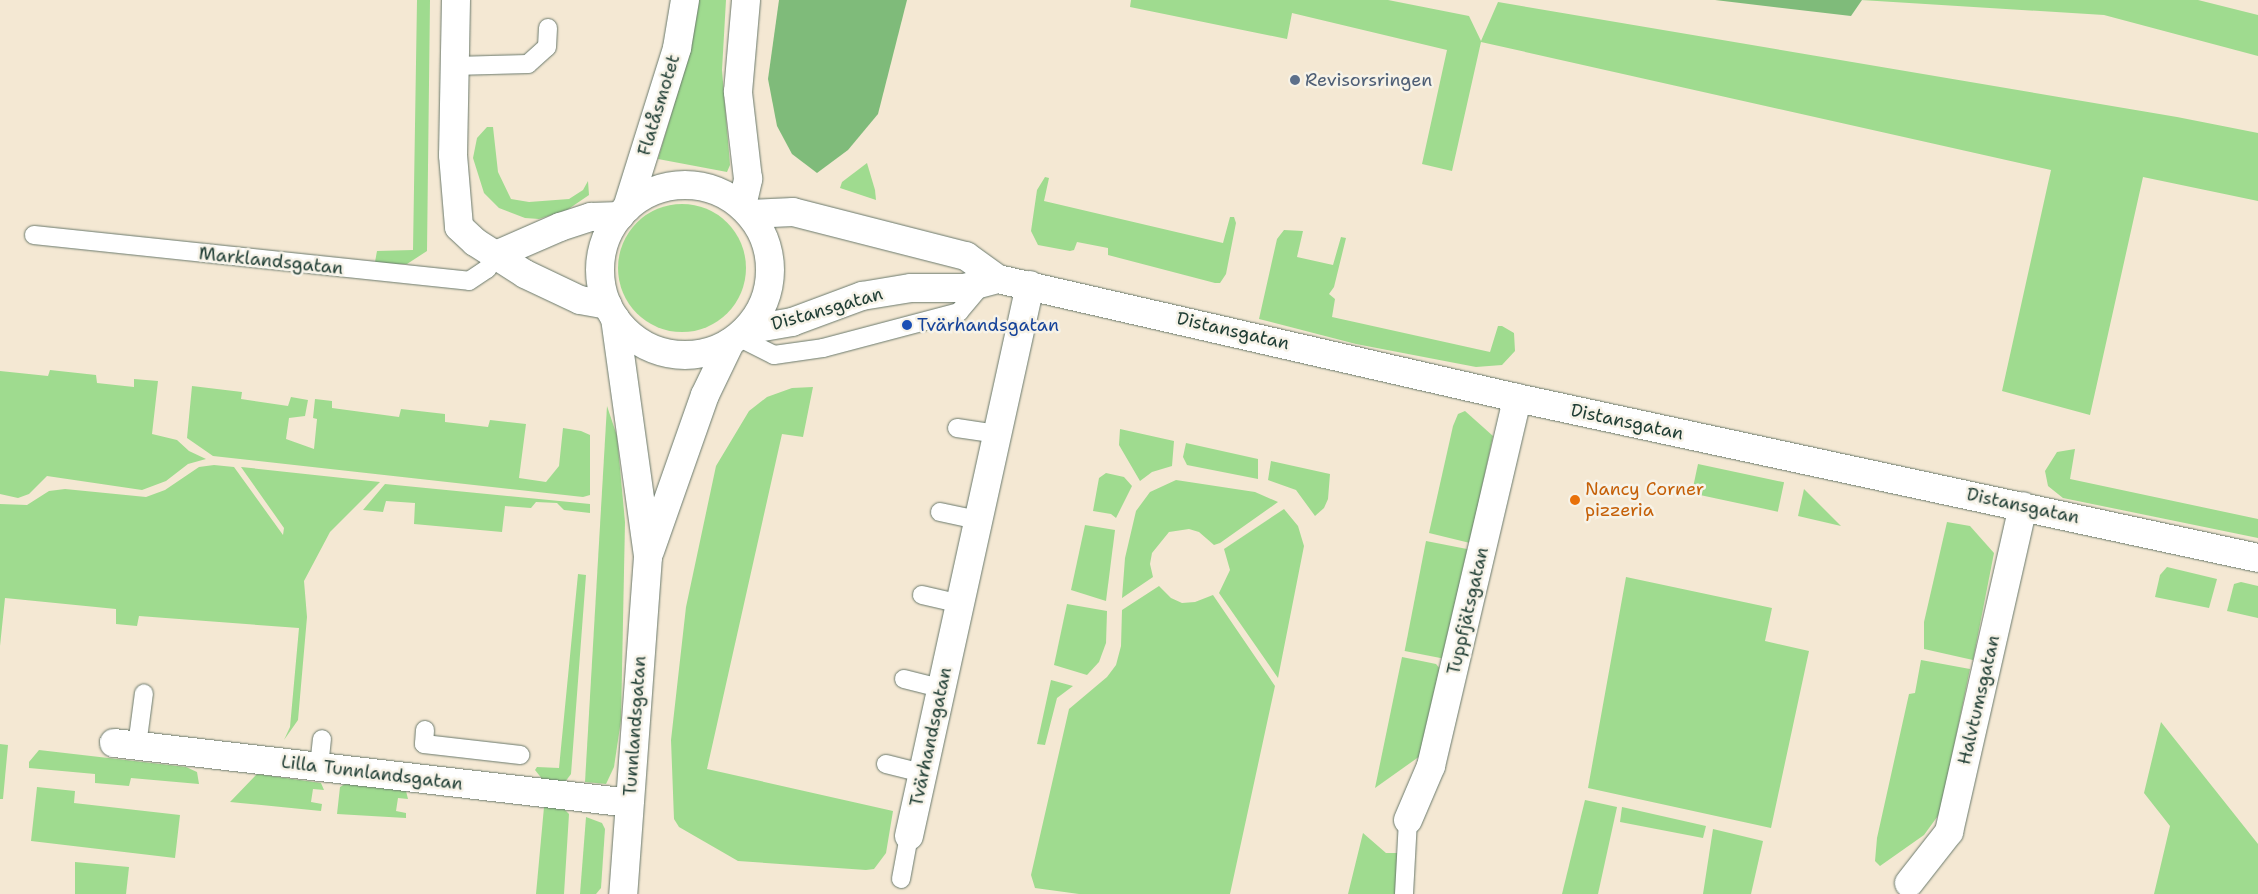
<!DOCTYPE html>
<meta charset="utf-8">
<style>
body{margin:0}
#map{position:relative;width:2258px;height:894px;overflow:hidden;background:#f4e8d3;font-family:"Shantell Sans",sans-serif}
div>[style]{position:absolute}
.green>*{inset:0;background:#9fdb8f;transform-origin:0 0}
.round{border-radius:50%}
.forest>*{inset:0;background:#7fbb7a}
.roads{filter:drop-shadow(0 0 1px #6a796c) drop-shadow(0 0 1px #6a796c)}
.service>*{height:18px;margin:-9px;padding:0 9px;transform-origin:9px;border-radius:9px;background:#fff}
.minor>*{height:28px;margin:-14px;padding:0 14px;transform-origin:14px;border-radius:14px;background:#fff}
.tertiary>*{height:28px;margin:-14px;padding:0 14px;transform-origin:14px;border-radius:14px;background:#fff}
.tertiary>.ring{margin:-14px;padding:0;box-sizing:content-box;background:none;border:28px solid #fff;border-radius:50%}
.dots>*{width:14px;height:14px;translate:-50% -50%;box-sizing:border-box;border:2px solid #f7f3e8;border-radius:50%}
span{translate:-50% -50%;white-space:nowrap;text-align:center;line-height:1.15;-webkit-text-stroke:5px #f7f3e8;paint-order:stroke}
.service-label{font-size:18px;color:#4e5e75}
.left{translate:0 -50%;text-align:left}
.street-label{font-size:18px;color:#1f3d34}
.transit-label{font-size:18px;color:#164399}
.food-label{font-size:18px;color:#c56008}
</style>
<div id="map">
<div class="green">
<div style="clip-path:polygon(417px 0,430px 0,427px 251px,407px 264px,384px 264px,375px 262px,377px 251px,413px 250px)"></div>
<div style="clip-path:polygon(696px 0,726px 0,722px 70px,730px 165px,727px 172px,658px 159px,679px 88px)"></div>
<div style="clip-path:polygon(1131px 0,1388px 0,1469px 16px,1481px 41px,1498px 2px,2177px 117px,2258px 133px,2258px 201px,2143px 177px,2090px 415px,2002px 391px,2051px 170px,1481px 42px,1452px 171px,1422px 164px,1447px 50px,1292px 13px,1287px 39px,1130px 7px)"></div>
<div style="clip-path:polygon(1861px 0,2198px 0,2258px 15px,2258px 56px,2104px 15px)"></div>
<div style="clip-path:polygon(487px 127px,493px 127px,498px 172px,511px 199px,529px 202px,569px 199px,583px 190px,588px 181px,589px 195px,567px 210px,539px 219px,525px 218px,499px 208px,484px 193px,473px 158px,477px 138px)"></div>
<div style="clip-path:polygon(867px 163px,875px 190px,876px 200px,840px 188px,842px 182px)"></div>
<div style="clip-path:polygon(1045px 177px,1049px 178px,1044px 201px,1223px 243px,1230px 217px,1234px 217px,1236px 223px,1226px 274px,1220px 283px,1215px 283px,1108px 255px,1108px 248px,1077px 242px,1074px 250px,1070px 251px,1038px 245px,1031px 231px,1037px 190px)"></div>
<div class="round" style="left:618px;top:204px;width:128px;height:128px"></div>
<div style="clip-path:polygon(1284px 230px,1303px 231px,1297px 257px,1333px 265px,1341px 237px,1346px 238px,1334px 287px,1329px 294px,1335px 299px,1332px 317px,1490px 352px,1498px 326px,1502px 326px,1514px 333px,1515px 351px,1502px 365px,1476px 367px,1356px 344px,1259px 319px,1277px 239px)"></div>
<div style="clip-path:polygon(50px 370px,96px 375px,97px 383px,134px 387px,134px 379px,158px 381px,152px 434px,177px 440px,189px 451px,206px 459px,188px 464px,166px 481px,142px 490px,47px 476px,29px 494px,18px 498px,0 494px,0 371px,48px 376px)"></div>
<div style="clip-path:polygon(192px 386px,242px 392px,241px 399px,288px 406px,291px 397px,308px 400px,305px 416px,289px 418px,286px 439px,314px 449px,317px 419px,313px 418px,315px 399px,332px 401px,332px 408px,399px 417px,401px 409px,445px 414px,445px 422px,488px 427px,490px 420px,526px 424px,519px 478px,546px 482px,559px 466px,563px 428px,581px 431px,590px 435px,590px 495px,583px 497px,213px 456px,187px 438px)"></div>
<div style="clip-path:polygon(813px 387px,803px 437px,782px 434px,707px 769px,893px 811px,886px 853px,874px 869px,866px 870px,738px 861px,679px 827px,674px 819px,671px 740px,686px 607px,716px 466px,749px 411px,767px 397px,792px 388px)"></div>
<div style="clip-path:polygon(607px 406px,617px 436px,625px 522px,621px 720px,614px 767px,606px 784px,585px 782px)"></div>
<div style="clip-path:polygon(1465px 411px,1493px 436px,1470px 543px,1429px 533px,1453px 426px,1458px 414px)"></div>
<div style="clip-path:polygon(1120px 429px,1174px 441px,1172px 466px,1152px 472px,1140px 481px,1119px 445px)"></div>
<div style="clip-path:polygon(1186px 443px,1258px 459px,1258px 479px,1187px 465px,1183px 457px)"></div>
<div style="clip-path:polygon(2075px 449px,2070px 479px,2258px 519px,2258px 538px,2063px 498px,2048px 486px,2045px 471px,2057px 452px)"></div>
<div style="clip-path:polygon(1271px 461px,1330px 474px,1328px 499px,1324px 508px,1315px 516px,1296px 490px,1268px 480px)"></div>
<div style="left:1698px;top:464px;width:88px;height:30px;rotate:12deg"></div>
<div style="clip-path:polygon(214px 465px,234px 467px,283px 535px,284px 528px,241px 467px,380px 482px,330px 532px,304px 581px,307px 617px,298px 720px,284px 740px,290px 727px,299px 628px,139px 616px,137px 626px,116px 624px,116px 609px,5px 598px,0 646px,0 504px,27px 505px,49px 491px,65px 489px,146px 497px,165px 490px,199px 467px)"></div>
<div style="clip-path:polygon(1106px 473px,1124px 477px,1132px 486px,1116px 518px,1111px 514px,1093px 511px,1099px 478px)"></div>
<div style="clip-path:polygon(1176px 480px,1255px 492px,1278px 502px,1220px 543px,1214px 545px,1199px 532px,1189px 529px,1169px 532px,1152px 553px,1150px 564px,1153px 577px,1122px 598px,1125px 558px,1136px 511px,1150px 492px)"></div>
<div style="clip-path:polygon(385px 484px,590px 504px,590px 513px,564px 510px,557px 503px,536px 502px,531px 508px,505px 506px,502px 532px,414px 524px,415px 503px,386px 501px,383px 512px,363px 510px)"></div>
<div style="clip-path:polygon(1804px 489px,1841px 526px,1798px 516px)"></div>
<div style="clip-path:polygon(1284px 509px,1298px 526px,1304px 546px,1278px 678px,1219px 593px,1230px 570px,1224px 549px)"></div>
<div style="clip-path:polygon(1947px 522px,1970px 526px,1994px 553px,1973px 660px,1924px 649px,1924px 622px)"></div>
<div style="clip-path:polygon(1085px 525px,1115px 530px,1106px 601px,1071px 590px)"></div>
<div style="left:1426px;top:541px;width:43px;height:112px;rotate:11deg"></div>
<div style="clip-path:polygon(2167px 567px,2217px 579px,2209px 608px,2155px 597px,2160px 575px)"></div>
<div style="clip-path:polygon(578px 574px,586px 575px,571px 774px,565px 782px,543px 780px,535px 770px,537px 767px,559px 768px)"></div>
<div style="clip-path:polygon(1626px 577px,1772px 608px,1765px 641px,1809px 651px,1771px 828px,1588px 788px)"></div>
<div style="clip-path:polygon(2241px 582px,2258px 586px,2258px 618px,2227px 611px,2234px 584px)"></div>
<div style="clip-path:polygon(1159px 586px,1171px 598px,1182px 603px,1195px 602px,1213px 595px,1275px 686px,1230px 894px,1079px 894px,1035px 888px,1031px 875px,1069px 709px,1107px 677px,1116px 665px,1121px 646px,1122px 610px)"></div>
<div style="clip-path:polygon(1067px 604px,1107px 611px,1106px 643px,1099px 662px,1087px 675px,1054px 665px)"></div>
<div style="clip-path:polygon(1402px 657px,1436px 664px,1442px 671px,1420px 756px,1375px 788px)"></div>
<div style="clip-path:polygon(1921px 660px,1970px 669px,1940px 813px,1924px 835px,1880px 866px,1875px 861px,1877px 838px,1909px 694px,1915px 693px)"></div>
<div style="clip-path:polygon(1051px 680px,1073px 686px,1057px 698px,1045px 745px,1037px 744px)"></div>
<div style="clip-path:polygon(2161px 722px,2258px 844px,2258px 894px,2154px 894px,2170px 826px,2144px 793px)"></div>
<div style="clip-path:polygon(0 744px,8px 745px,3px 799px,0 799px)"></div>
<div style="clip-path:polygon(39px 750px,186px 767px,197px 772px,199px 784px,131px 778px,129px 786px,95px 783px,95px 774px,29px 768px,29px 762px)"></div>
<div style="clip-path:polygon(257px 774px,321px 783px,324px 790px,313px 789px,311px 802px,322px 804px,321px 811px,230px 802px)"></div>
<div style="clip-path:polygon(345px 784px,406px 791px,408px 799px,398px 798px,396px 811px,406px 813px,406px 818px,337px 814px,340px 787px)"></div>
<div style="clip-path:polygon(37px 787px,75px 791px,74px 803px,180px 815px,175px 858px,31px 841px)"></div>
<div style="clip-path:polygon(1585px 800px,1617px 807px,1598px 894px,1562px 894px)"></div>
<div style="clip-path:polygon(544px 807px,562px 807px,569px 814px,564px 894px,536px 894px)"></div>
<div style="clip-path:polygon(1622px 807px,1706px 826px,1703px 838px,1620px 822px)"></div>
<div style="clip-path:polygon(586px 817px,602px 823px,605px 829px,601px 888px,596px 894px,580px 894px)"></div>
<div style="clip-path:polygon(1713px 829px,1763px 841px,1751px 894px,1703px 894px)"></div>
<div style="clip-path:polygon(1363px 833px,1386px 853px,1401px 853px,1395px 894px,1348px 894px)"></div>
<div style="clip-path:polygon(75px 862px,129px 867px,126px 894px,75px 894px)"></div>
</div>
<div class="forest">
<div style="clip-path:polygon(779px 0,907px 0,878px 114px,848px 150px,817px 173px,792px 154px,777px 126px,768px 79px)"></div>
<div style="clip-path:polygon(1715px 0,1862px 0,1851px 16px)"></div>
</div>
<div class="roads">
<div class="service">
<div style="left:454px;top:66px;width:74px;rotate:-1.5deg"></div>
<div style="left:528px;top:64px;width:25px;rotate:-42deg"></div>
<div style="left:547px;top:47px;width:19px;rotate:-87deg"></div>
<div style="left:34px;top:235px;width:437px;rotate:6deg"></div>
<div style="left:469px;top:281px;width:22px;rotate:-34deg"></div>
<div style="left:487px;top:269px;width:19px;rotate:-54deg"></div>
<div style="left:738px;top:337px;width:40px;rotate:26.6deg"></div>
<div style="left:774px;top:355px;width:49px;rotate:-8.1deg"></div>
<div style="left:823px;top:348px;width:141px;rotate:-14.8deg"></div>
<div style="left:959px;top:312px;width:38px;rotate:-50deg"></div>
<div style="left:957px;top:428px;width:40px;rotate:8.5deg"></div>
<div style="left:940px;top:512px;width:39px;rotate:12deg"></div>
<div style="left:922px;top:595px;width:39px;rotate:13deg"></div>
<div style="left:904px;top:679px;width:38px;rotate:14deg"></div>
<div style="left:425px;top:730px;width:14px;rotate:94deg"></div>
<div style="left:424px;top:744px;width:97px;rotate:6.5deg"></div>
<div style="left:137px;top:746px;width:53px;rotate:-82.5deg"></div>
<div style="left:886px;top:764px;width:38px;rotate:14deg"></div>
<div style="left:319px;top:767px;width:28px;rotate:-84deg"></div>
<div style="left:901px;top:879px;width:44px;rotate:-79.5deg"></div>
<div style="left:1404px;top:894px;width:74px;rotate:-86.9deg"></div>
</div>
<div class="minor">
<div style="left:456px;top:0;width:155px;rotate:91.1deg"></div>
<div style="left:453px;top:155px;width:72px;rotate:85.2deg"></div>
<div style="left:459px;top:227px;width:22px;rotate:43deg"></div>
<div style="left:475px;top:242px;width:59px;rotate:32.6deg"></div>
<div style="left:525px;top:274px;width:61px;rotate:25.3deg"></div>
<div style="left:580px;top:300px;width:28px;rotate:10deg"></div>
<div style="left:498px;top:254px;width:68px;rotate:-23.5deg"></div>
<div style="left:560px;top:227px;width:33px;rotate:-18deg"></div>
<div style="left:591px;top:217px;width:29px;rotate:-2deg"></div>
<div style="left:615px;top:318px;width:241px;rotate:82.1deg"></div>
<div style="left:648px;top:557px;width:338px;rotate:94.2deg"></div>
<div style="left:650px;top:551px;width:165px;rotate:-70.6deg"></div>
<div style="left:705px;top:395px;width:58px;rotate:-64.3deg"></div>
<div style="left:114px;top:743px;width:519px;rotate:6.63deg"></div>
<div style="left:1408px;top:820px;width:59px;rotate:-66.9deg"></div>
<div style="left:1431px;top:766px;width:378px;rotate:-76.8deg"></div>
<div style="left:909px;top:836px;width:564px;rotate:-77.61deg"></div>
<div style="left:1909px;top:883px;width:65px;rotate:-51.9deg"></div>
<div style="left:1949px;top:832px;width:334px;rotate:-77.2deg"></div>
</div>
<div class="tertiary">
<div class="ring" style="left:600px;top:185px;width:142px;height:142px"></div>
<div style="left:742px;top:206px;width:28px;rotate:-77deg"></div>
<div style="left:748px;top:179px;width:88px;rotate:-96.6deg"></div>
<div style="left:738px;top:92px;width:92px;rotate:-85deg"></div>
<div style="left:627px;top:208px;width:168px;rotate:-72.6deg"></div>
<div style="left:677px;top:48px;width:49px;rotate:-80.5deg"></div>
<div style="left:750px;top:214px;width:43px;rotate:-2.7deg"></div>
<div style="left:793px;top:212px;width:179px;rotate:14.3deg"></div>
<div style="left:966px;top:256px;width:39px;rotate:36deg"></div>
<div style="left:746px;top:330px;width:47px;rotate:-9.9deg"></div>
<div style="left:792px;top:322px;width:75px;rotate:-20.4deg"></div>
<div style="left:862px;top:296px;width:50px;rotate:-9.3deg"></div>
<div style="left:911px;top:288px;width:53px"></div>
<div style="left:964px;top:288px;width:35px;rotate:-15deg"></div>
<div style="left:998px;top:279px;width:532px;rotate:12.91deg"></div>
<div style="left:1517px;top:398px;width:758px;rotate:12.18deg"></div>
</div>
</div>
<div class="dots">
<div style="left:1295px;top:80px;background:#5c6f8a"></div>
<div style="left:907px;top:325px;background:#1a4fb4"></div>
<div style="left:1575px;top:500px;background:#e8710a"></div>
</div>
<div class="service-label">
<span class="left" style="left:1305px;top:80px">Revisorsringen</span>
</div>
<div class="street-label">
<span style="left:659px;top:105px;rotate:-73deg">Flatåsmotet</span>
<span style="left:271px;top:261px;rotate:6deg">Marklandsgatan</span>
<span style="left:827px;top:309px;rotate:-16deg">Distansgatan</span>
<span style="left:1233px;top:331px;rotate:13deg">Distansgatan</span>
<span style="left:1627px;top:422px;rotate:12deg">Distansgatan</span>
<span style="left:2023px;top:506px;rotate:12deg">Distansgatan</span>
<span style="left:1468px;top:611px;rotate:-77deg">Tuppfjätsgatan</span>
<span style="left:1979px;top:700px;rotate:-77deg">Halvtumsgatan</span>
<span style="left:635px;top:726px;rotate:-86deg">Tunnlandsgatan</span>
<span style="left:931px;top:737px;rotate:-78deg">Tvärhandsgatan</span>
<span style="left:372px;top:773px;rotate:7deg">Lilla Tunnlandsgatan</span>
</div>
<div class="transit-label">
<span class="left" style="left:917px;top:325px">Tvärhandsgatan</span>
</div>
<div class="food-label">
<span class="left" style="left:1585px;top:500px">Nancy Corner<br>pizzeria</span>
</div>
</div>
